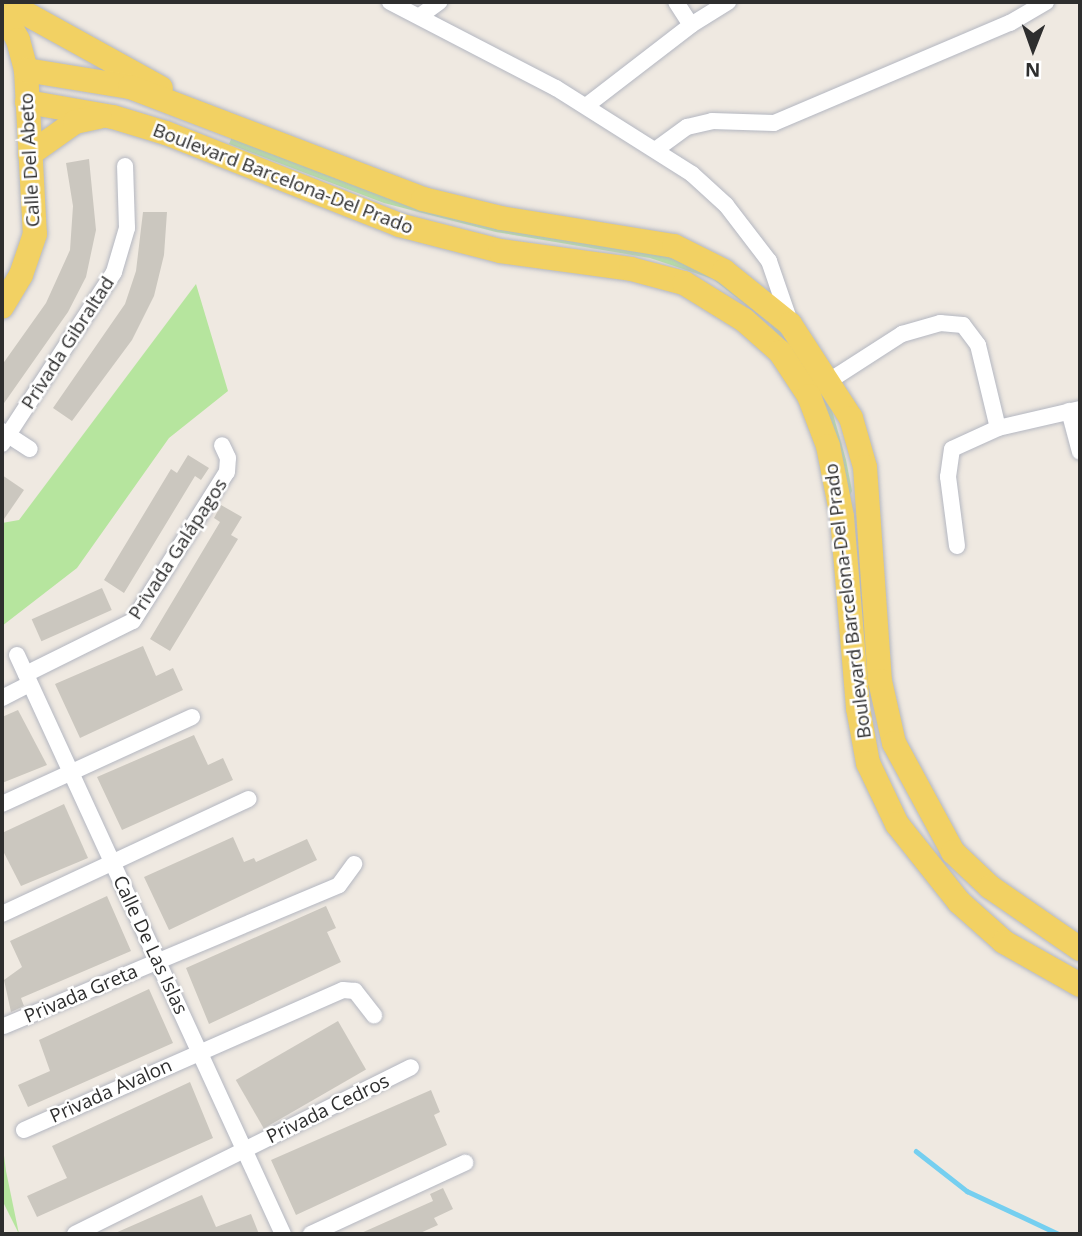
<!DOCTYPE html>
<meta charset="utf-8">
<style>
body{margin:0}
#map{position:relative;width:1082px;height:1236px;overflow:hidden;background:#efe9e1;font-family:"Open Sans",sans-serif}
div>[style]{position:absolute}
.green>*{inset:0;background:#b6e59e}
.stream>*{height:4.5px;margin:-2.25px;padding:0 2.25px;transform-origin:2.25px;border-radius:2.25px;background:#75cff0}
.building>*{inset:0;background:#cbc7bf;transform-origin:0 0}
.roads{filter:drop-shadow(0 0 2px #b4b7c1) drop-shadow(0 0 2px #b4b7c1)}
.street>*{height:16px;margin:-8px;padding:0 8px;transform-origin:8px;border-radius:8px;background:#fff}
.primary>*{height:24px;margin:-12px;padding:0 12px;transform-origin:12px;border-radius:12px;background:#f2d163}
span{translate:-50% -50%;white-space:nowrap;text-align:center;line-height:1.15;-webkit-text-stroke:5px #fff;paint-order:stroke}
.street-label{font-size:19px;color:#2e2e2e}
.frame{position:absolute;inset:0;border:4px solid #2e2e2e;pointer-events:none}
.north{position:absolute;left:998px;top:14px;width:70px;height:70px;-webkit-text-stroke:5px #fff;paint-order:stroke;rotate:181deg;font-size:19px;font-weight:700;line-height:28px;text-align:center;color:#2e2e2e}
.north::after{content:'';display:block;margin:auto;width:24px;height:32px;background:#2e2e2e;clip-path:polygon(50% 0,100% 100%,50% 72%,0 100%)}
</style>
<div id="map">
<div class="green">
<div style="clip-path:polygon(234px 132px,387px 196px,683px 258px,773px 319px,831px 407px,846px 460px,852px 491px,848px 499px,826px 413px,770px 324px,713px 279px,650px 258px,496px 232px,384px 203px,229px 144px)"></div>
<div style="clip-path:polygon(196px 284px,228px 391px,169px 438px,77px 568px,2px 626px,2px 523px,19px 520px)"></div>
<div style="clip-path:polygon(2px 1140px,6px 1171px,19px 1234px,2px 1200px)"></div>
</div>
<div class="stream">
<div style="left:916px;top:1151px;width:65px;rotate:38.1deg"></div>
<div style="left:967px;top:1191px;width:102px;rotate:25.1deg"></div>
</div>
<div class="building">
<div style="clip-path:polygon(89px 159px,96px 230px,86px 277px,68px 312px,2px 406px,2px 365px,46px 303px,70px 250px,73px 206px,66px 163px)"></div>
<div style="clip-path:polygon(143px 212px,167px 212px,164px 255px,154px 296px,132px 340px,72px 421px,53px 408px,125px 304px,136px 271px)"></div>
<div style="clip-path:polygon(188px 455px,209px 468px,201px 480px,195px 476px,124px 593px,104px 580px,171px 469px,177px 473px)"></div>
<div style="clip-path:polygon(2px 475px,24px 490px,2px 522px)"></div>
<div style="clip-path:polygon(221px 505px,242px 517px,231px 535px,238px 539px,170px 651px,150px 639px,220px 522px,214px 518px)"></div>
<div style="left:102px;top:588px;width:24px;height:77px;rotate:66deg"></div>
<div style="clip-path:polygon(143px 646px,156px 676px,173px 668px,183px 690px,80px 738px,55px 684px)"></div>
<div style="clip-path:polygon(18px 710px,47px 765px,2px 783px,2px 717px)"></div>
<div style="clip-path:polygon(194px 735px,208px 765px,223px 758px,233px 780px,122px 830px,97px 777px)"></div>
<div style="clip-path:polygon(64px 804px,88px 858px,21px 886px,2px 849px,2px 833px)"></div>
<div style="clip-path:polygon(233px 837px,244px 862px,254px 858px,256px 862px,307px 839px,317px 860px,169px 930px,144px 877px)"></div>
<div style="clip-path:polygon(107px 896px,131px 951px,21px 998px,24px 1006px,11px 1012px,4px 980px,22px 967px,10px 941px)"></div>
<div style="clip-path:polygon(326px 906px,336px 928px,327px 932px,341px 962px,209px 1024px,186px 968px)"></div>
<div style="clip-path:polygon(149px 989px,173px 1043px,28px 1107px,18px 1085px,50px 1071px,39px 1040px)"></div>
<div style="left:338px;top:1021px;width:56px;height:118px;rotate:60deg"></div>
<div style="clip-path:polygon(190px 1082px,213px 1138px,37px 1217px,27px 1196px,67px 1178px,52px 1146px)"></div>
<div style="clip-path:polygon(431px 1090px,440px 1112px,434px 1115px,447px 1145px,296px 1215px,271px 1160px)"></div>
<div style="clip-path:polygon(443px 1188px,453px 1209px,434px 1218px,438px 1225px,418px 1234px,359px 1234px,433px 1201px,430px 1194px)"></div>
<div style="clip-path:polygon(202px 1195px,216px 1227px,251px 1214px,259px 1234px,113px 1234px)"></div>
</div>
<div class="roads">
<div class="street">
<div style="left:390px;top:2px;width:187px;rotate:27.4deg"></div>
<div style="left:556px;top:88px;width:161px;rotate:32.3deg"></div>
<div style="left:692px;top:174px;width:46px;rotate:42.4deg"></div>
<div style="left:726px;top:205px;width:71px;rotate:52.5deg"></div>
<div style="left:769px;top:261px;width:65px;rotate:71deg"></div>
<div style="left:676px;top:2px;width:27px;rotate:57deg"></div>
<div style="left:420px;top:16px;width:24px;rotate:-36deg"></div>
<div style="left:586px;top:106px;width:133px;rotate:-37.6deg"></div>
<div style="left:691px;top:25px;width:44px;rotate:-31.9deg"></div>
<div style="left:658px;top:148px;width:36px;rotate:-36deg"></div>
<div style="left:687px;top:127px;width:26px;rotate:-13deg"></div>
<div style="left:712px;top:121px;width:62px;rotate:1.8deg"></div>
<div style="left:774px;top:123px;width:256px;rotate:-23deg"></div>
<div style="left:1010px;top:23px;width:42px;rotate:-30.3deg"></div>
<div style="left:829px;top:381px;width:87px;rotate:-32.8deg"></div>
<div style="left:902px;top:334px;width:40px;rotate:-16deg"></div>
<div style="left:940px;top:323px;width:23px;rotate:5deg"></div>
<div style="left:963px;top:325px;width:25px;rotate:53deg"></div>
<div style="left:978px;top:345px;width:85px;rotate:76.5deg"></div>
<div style="left:1069px;top:411px;width:42px;rotate:75deg"></div>
<div style="left:2px;top:431px;width:33px;rotate:33deg"></div>
<div style="left:2px;top:444px;width:205px;rotate:-56.9deg"></div>
<div style="left:114px;top:272px;width:46px;rotate:-73.5deg"></div>
<div style="left:127px;top:228px;width:62px;rotate:-91.8deg"></div>
<div style="left:957px;top:546px;width:70px;rotate:-97.4deg"></div>
<div style="left:948px;top:477px;width:28px;rotate:-82deg"></div>
<div style="left:952px;top:449px;width:51px;rotate:-24.5deg"></div>
<div style="left:998px;top:428px;width:84px;rotate:-13deg"></div>
<div style="left:17px;top:655px;width:637px;rotate:65.33deg"></div>
<div style="left:26px;top:674px;width:119px;rotate:-26.4deg"></div>
<div style="left:133px;top:621px;width:176px;rotate:-57.8deg"></div>
<div style="left:227px;top:472px;width:14px;rotate:-86deg"></div>
<div style="left:228px;top:458px;width:14px;rotate:-115deg"></div>
<div style="left:2px;top:698px;width:31px;rotate:-27deg"></div>
<div style="left:2px;top:804px;width:209px;rotate:-24.6deg"></div>
<div style="left:2px;top:914px;width:272px;rotate:-25deg"></div>
<div style="left:4px;top:1026px;width:363px;rotate:-22.8deg"></div>
<div style="left:339px;top:885px;width:26px;rotate:-54deg"></div>
<div style="left:24px;top:1130px;width:348px;rotate:-23.7deg"></div>
<div style="left:343px;top:990px;width:12px;rotate:5deg"></div>
<div style="left:355px;top:991px;width:31px;rotate:52deg"></div>
<div style="left:75px;top:1234px;width:375px;rotate:-26.4deg"></div>
<div style="left:311px;top:1234px;width:170px;rotate:-24.8deg"></div>
</div>
<div class="primary">
<div style="left:5px;top:2px;width:178px;rotate:28.9deg"></div>
<div style="left:2px;top:10px;width:34px;rotate:62deg"></div>
<div style="left:18px;top:40px;width:31px;rotate:75deg"></div>
<div style="left:26px;top:70px;width:164px;rotate:86.9deg"></div>
<div style="left:35px;top:234px;width:43px;rotate:108.9deg"></div>
<div style="left:21px;top:275px;width:37px;rotate:121deg"></div>
<div style="left:26px;top:70px;width:105px;rotate:9.3deg"></div>
<div style="left:130px;top:87px;width:314px;rotate:20.9deg"></div>
<div style="left:423px;top:199px;width:80px;rotate:13.7deg"></div>
<div style="left:501px;top:218px;width:175px;rotate:9.2deg"></div>
<div style="left:674px;top:246px;width:56px;rotate:26.6deg"></div>
<div style="left:724px;top:271px;width:85px;rotate:38.8deg"></div>
<div style="left:790px;top:324px;width:112px;rotate:57deg"></div>
<div style="left:851px;top:418px;width:51px;rotate:74.1deg"></div>
<div style="left:865px;top:467px;width:215px;rotate:86deg"></div>
<div style="left:880px;top:681px;width:64px;rotate:77.3deg"></div>
<div style="left:894px;top:743px;width:124px;rotate:61.6deg"></div>
<div style="left:953px;top:852px;width:51px;rotate:43.4deg"></div>
<div style="left:990px;top:887px;width:109px;rotate:34.6deg"></div>
<div style="left:27px;top:102px;width:87px;rotate:9.9deg"></div>
<div style="left:113px;top:117px;width:55px;rotate:16.8deg"></div>
<div style="left:166px;top:133px;width:251px;rotate:21.5deg"></div>
<div style="left:399px;top:225px;width:104px;rotate:14.4deg"></div>
<div style="left:500px;top:251px;width:132px;rotate:7.8deg"></div>
<div style="left:631px;top:269px;width:55px;rotate:14.8deg"></div>
<div style="left:684px;top:283px;width:70px;rotate:31.7deg"></div>
<div style="left:744px;top:320px;width:48px;rotate:41.6deg"></div>
<div style="left:780px;top:352px;width:53px;rotate:56.6deg"></div>
<div style="left:809px;top:396px;width:53px;rotate:69.2deg"></div>
<div style="left:828px;top:446px;width:72px;rotate:78.8deg"></div>
<div style="left:842px;top:517px;width:192px;rotate:85.2deg"></div>
<div style="left:858px;top:708px;width:56px;rotate:79.7deg"></div>
<div style="left:868px;top:763px;width:68px;rotate:64.6deg"></div>
<div style="left:897px;top:824px;width:100px;rotate:51.5deg"></div>
<div style="left:959px;top:902px;width:60px;rotate:41.6deg"></div>
<div style="left:1004px;top:942px;width:87px;rotate:29.5deg"></div>
<div style="left:30px;top:154px;width:55px;rotate:-35.4deg"></div>
<div style="left:75px;top:122px;width:25px;rotate:-12deg"></div>
</div>
</div>
<div class="street-label">
<span style="left:30px;top:160px;rotate:-93deg">Calle Del Abeto</span>
<span style="left:283px;top:179px;rotate:21deg">Boulevard Barcelona-Del Prado</span>
<span style="left:68px;top:343px;rotate:-57deg">Privada Gibraltad</span>
<span style="left:178px;top:549px;rotate:-57deg">Privada Galápagos</span>
<span style="left:848px;top:601px;rotate:-97deg">Boulevard Barcelona-Del Prado</span>
<span style="left:150px;top:945px;rotate:65deg">Calle De Las Islas</span>
<span style="left:81px;top:994px;rotate:-23deg">Privada Greta</span>
<span style="left:111px;top:1091px;rotate:-24deg">Privada Avalon</span>
<span style="left:328px;top:1109px;rotate:-26deg">Privada Cedros</span>
</div>
<div class="frame"></div>
<div class="north">N</div>
</div>
